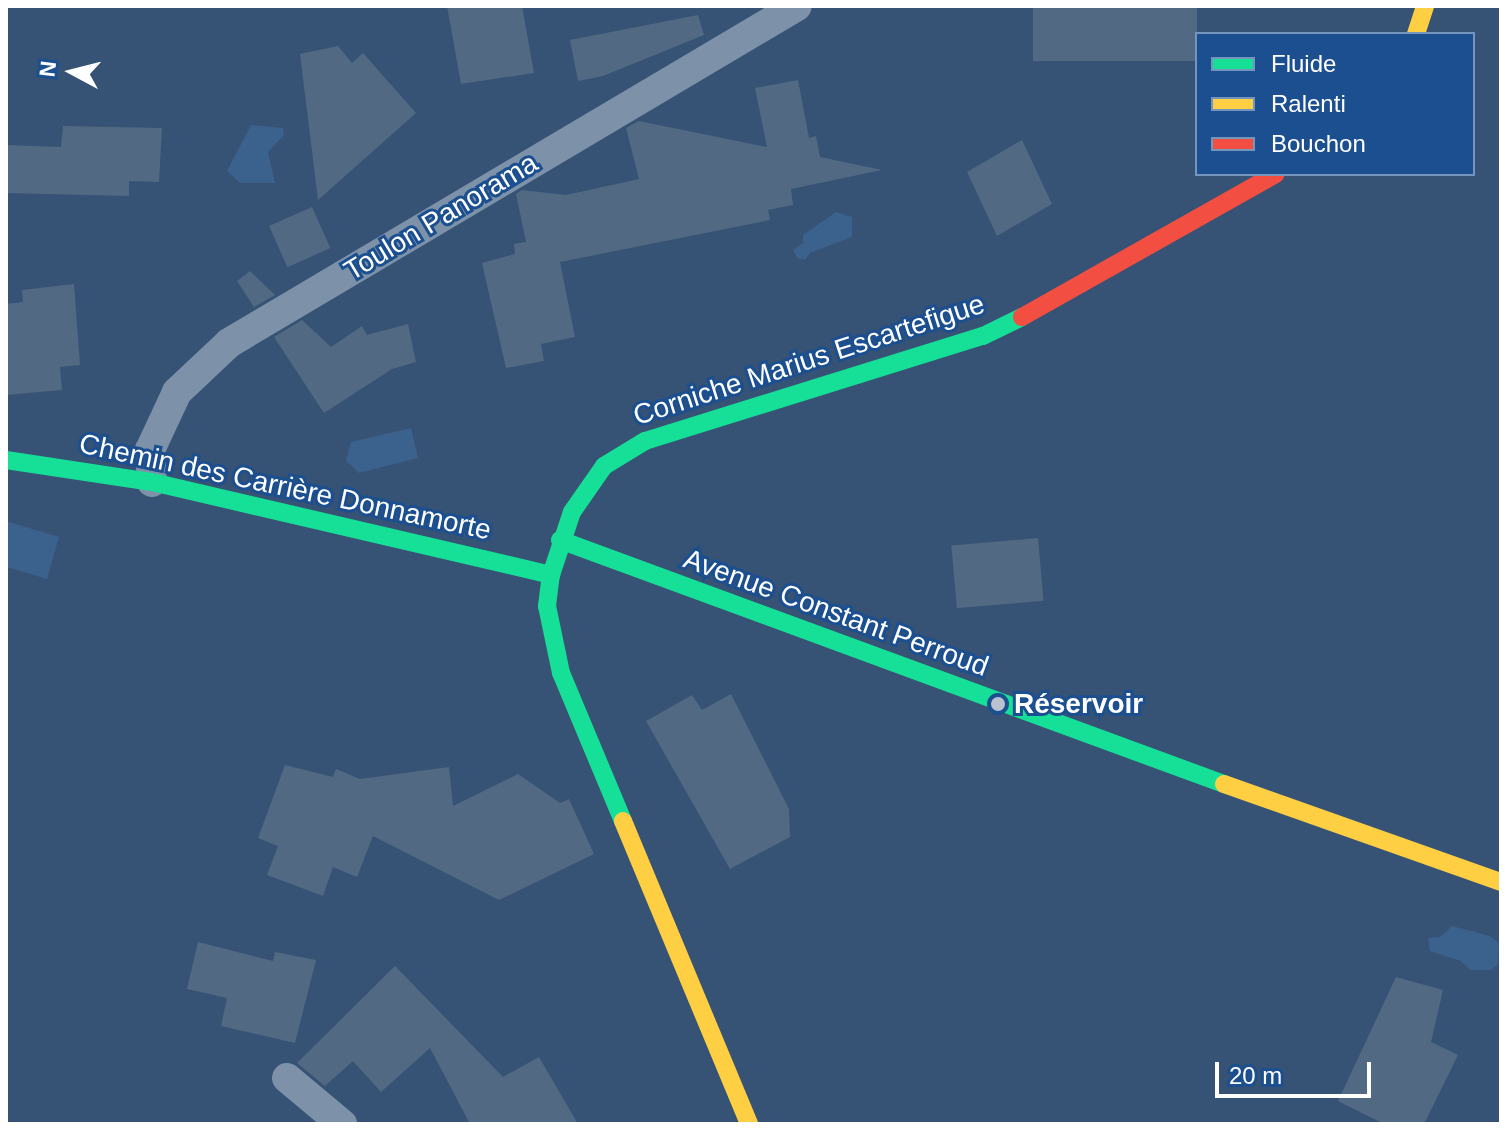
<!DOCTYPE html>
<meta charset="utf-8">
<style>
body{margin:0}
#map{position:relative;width:1507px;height:1130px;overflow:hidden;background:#365274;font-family:Helvetica,sans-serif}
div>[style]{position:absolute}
.water>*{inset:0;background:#3b618d}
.building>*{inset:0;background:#526984;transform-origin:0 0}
.lane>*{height:30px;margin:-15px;padding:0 15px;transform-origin:15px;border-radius:15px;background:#7d92a8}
.fast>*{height:18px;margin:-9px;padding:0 9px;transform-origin:9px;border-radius:9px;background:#16e098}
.slow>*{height:18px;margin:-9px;padding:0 9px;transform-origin:9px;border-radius:9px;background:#ffcf43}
.jam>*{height:18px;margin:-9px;padding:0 9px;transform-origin:9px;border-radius:9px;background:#f24e42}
.dots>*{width:22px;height:22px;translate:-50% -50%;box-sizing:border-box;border:4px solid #1b4f8f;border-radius:50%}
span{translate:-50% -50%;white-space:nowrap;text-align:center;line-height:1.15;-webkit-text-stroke:6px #1b4f8f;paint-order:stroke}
.street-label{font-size:28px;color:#fff}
.poi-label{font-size:28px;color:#fff;font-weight:700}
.left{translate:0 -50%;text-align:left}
.frame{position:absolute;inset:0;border:8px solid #fff;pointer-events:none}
.legend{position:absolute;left:1195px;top:32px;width:280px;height:144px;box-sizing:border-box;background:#1b4f8f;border:2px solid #7695bc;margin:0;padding:10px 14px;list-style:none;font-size:24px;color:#fff}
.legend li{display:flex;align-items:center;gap:16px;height:40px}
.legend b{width:40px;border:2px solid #7695bc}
.north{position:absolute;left:32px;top:32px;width:80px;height:80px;-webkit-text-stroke:6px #1b4f8f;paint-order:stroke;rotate:277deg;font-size:22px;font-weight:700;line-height:32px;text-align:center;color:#fff}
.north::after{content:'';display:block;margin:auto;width:28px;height:36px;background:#fff;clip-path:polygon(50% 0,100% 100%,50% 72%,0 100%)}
.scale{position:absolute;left:1215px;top:1062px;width:156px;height:36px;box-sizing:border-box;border:4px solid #fff;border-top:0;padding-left:10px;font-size:24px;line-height:28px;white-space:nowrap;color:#fff;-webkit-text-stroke:6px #1b4f8f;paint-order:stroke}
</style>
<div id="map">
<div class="water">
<div style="clip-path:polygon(251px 125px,283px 128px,284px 135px,268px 152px,275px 183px,240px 183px,227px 171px)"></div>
<div style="clip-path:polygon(836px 212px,852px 217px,852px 237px,810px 253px,805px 260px,797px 258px,793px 250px,803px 243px,803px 235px)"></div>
<div style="clip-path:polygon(411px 428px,418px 458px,359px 473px,346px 461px,351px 442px)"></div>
<div style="clip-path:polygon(6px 521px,59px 537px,47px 579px,7px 567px)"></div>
<div style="clip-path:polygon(1452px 926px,1490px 936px,1499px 943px,1498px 964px,1491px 970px,1470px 970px,1461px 961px,1430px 951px,1428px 938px,1440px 937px)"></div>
</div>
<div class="building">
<div style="clip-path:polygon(447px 6px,522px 6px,534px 73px,461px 84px)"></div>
<div style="left:1033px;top:6px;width:164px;height:55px"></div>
<div style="clip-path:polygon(698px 15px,704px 35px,603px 76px,578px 81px,570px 40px)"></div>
<div style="clip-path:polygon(338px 46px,352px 63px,363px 53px,416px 113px,318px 200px,300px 54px)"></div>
<div style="clip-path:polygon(798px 80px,809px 138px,816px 136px,820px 157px,882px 170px,791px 189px,793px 205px,768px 210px,770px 220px,560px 262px,575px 337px,541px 344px,544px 361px,506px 368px,482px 263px,515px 254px,514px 244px,526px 242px,516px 194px,522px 190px,566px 195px,639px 179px,626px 128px,639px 121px,767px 147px,755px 88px)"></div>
<div style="clip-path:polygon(63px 126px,162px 128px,159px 182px,129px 181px,129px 196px,6px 193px,6px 145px,61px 147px)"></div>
<div style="clip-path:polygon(1022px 140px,1052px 204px,997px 236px,967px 172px)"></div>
<div style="left:312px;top:207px;width:45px;height:47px;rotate:66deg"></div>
<div style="clip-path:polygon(250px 271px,275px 295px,254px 307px,237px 281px)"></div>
<div style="clip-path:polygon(74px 284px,80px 365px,60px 367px,62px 390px,6px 395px,6px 304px,23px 302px,22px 290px)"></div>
<div style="clip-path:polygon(302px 320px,331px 347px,362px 326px,367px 335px,408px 324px,416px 362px,392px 369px,324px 413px,274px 337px)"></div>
<div style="left:1038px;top:538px;width:63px;height:87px;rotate:85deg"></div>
<div style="clip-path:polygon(731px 694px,789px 809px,790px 837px,730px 869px,646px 721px,692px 695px,702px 710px)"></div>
<div style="clip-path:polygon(285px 765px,333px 777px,336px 769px,360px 779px,449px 767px,453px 806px,518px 774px,560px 803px,569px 799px,594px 854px,499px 900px,373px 836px,357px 877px,333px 867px,323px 896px,267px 875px,278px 846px,258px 838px)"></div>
<div style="clip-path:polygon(198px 942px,273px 961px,275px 952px,316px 960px,295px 1043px,221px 1026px,227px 998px,187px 989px)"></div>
<div style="clip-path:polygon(395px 966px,503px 1077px,539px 1057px,578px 1124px,470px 1124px,430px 1048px,381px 1092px,353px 1061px,325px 1086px,297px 1063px)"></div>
<div style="clip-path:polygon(1396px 977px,1443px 990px,1431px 1042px,1458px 1055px,1424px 1124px,1384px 1124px,1338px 1101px)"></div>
</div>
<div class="lane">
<div style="left:152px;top:482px;width:32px;rotate:-94deg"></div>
<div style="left:150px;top:450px;width:64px;rotate:-65deg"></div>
<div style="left:177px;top:392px;width:71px;rotate:-43.3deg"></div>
<div style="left:229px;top:343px;width:660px;rotate:-30.68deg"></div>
<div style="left:287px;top:1078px;width:72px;rotate:39.9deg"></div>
</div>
<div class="fast">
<div style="left:6px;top:460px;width:148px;rotate:8.6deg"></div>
<div style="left:152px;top:482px;width:410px;rotate:13.1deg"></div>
<div style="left:560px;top:540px;width:707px;rotate:20.18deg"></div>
<div style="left:623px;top:821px;width:160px;rotate:-112.7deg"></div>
<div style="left:561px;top:673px;width:68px;rotate:-101.8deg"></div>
<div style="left:547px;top:606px;width:31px;rotate:-83deg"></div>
<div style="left:551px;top:575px;width:66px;rotate:-71.6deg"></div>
<div style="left:572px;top:512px;width:56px;rotate:-55.2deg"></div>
<div style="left:604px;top:466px;width:48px;rotate:-31.4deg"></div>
<div style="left:645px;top:441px;width:354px;rotate:-17.3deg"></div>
<div style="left:983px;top:336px;width:43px;rotate:-26deg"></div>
</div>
<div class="slow">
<div style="left:1416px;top:34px;width:29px;rotate:-72deg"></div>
<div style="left:1224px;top:784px;width:294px;rotate:19.5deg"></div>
<div style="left:623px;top:821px;width:328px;rotate:67.4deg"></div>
</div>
<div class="jam">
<div style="left:1022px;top:317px;width:291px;rotate:-29.4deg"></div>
</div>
<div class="dots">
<div style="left:998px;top:704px;background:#b9c2ce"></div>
</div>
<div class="street-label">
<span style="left:441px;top:217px;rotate:-31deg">Toulon Panorama</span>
<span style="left:809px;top:360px;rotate:-18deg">Corniche Marius Escartefigue</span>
<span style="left:285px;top:487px;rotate:12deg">Chemin des Carrière Donnamorte</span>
<span style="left:836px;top:613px;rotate:20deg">Avenue Constant Perroud</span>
</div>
<div class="poi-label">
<span class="left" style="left:1014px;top:704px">Réservoir</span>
</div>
<div class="frame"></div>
<ul class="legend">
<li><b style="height:10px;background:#16e098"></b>Fluide</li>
<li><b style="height:10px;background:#ffcf43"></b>Ralenti</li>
<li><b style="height:10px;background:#f24e42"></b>Bouchon</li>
</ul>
<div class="north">N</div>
<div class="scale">20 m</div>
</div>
